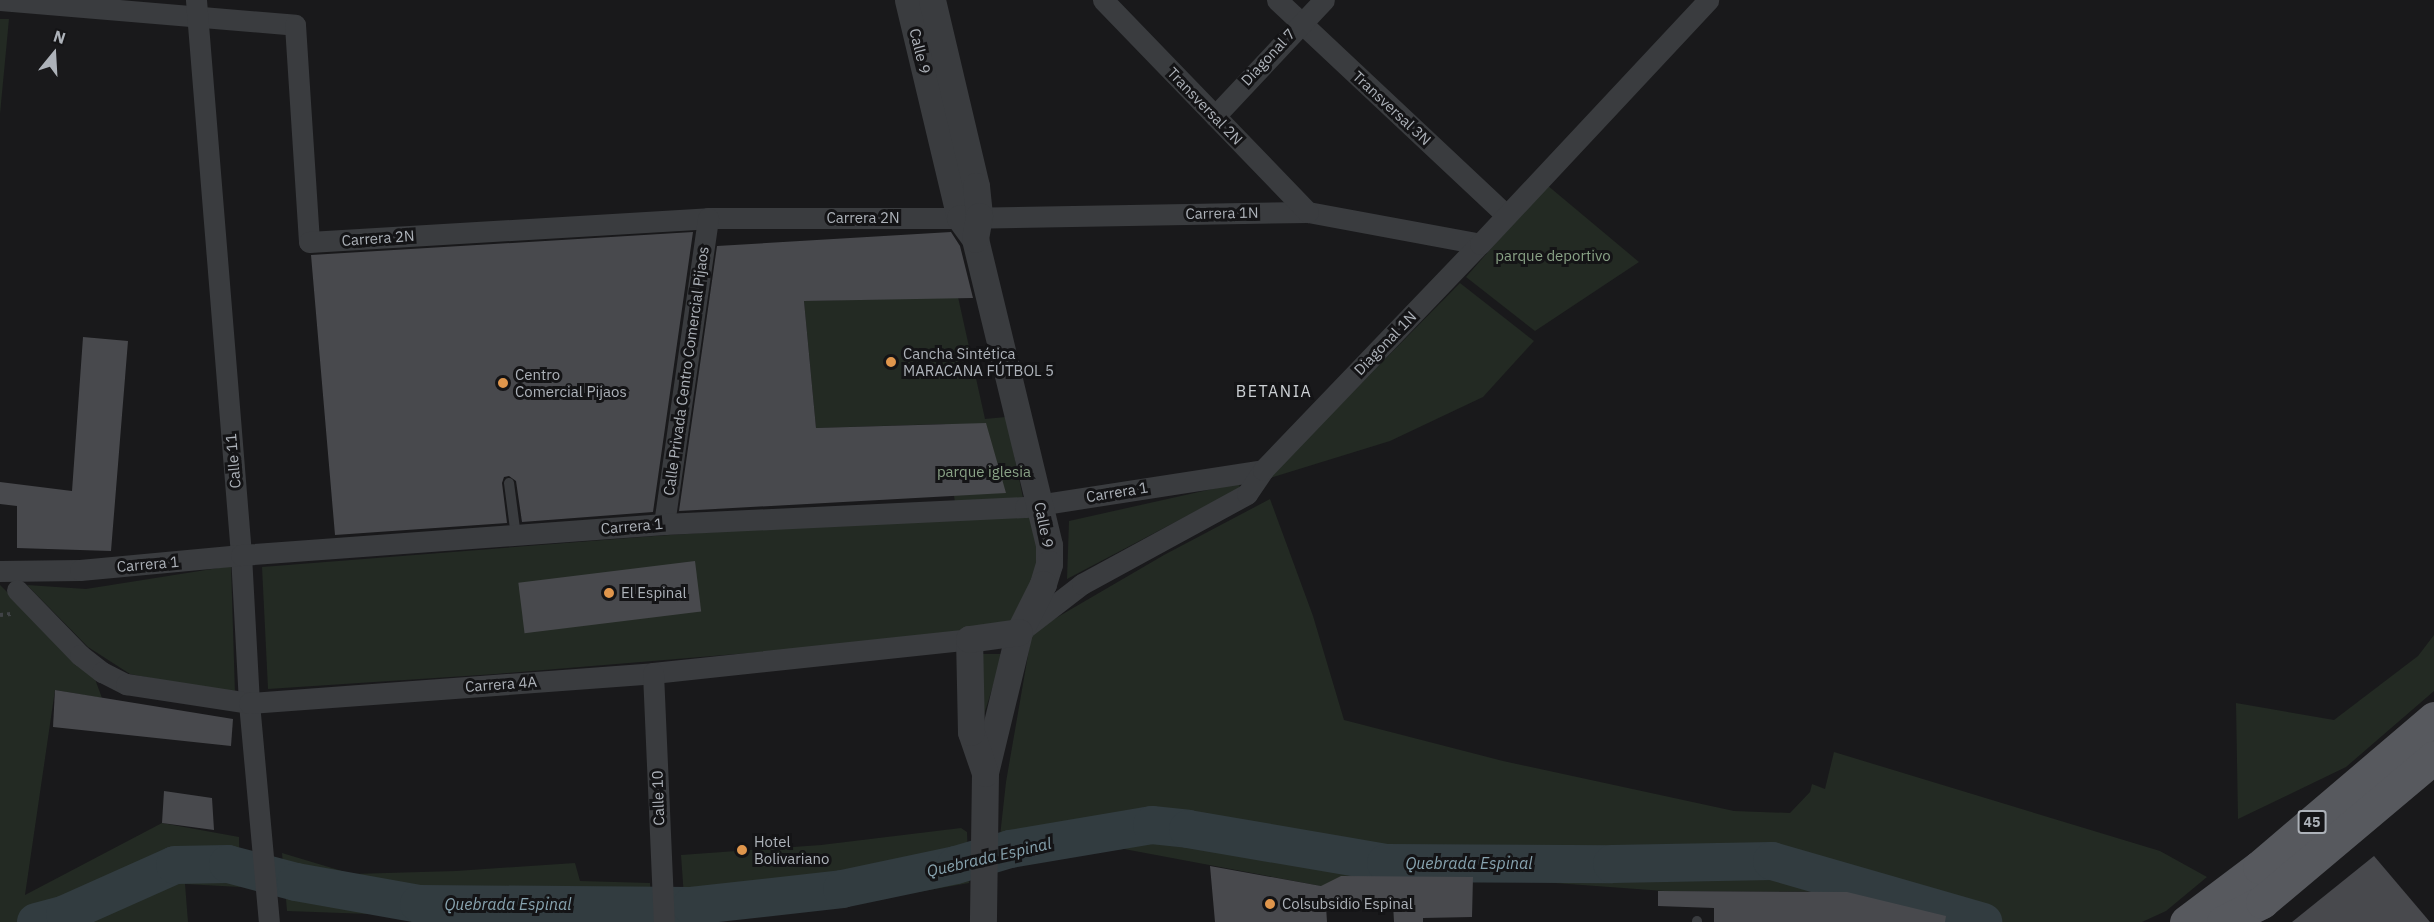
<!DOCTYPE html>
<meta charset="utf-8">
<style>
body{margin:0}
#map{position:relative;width:2434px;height:922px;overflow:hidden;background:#19191b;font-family:"IBM Plex Sans",sans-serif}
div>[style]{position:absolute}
.green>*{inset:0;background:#232a23}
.river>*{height:38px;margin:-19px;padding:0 19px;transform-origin:19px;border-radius:19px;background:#323c40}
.building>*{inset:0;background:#48494d;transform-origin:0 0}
.path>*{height:4px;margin-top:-2px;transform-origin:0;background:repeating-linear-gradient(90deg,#404346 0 3px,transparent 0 7.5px)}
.service>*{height:10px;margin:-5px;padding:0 5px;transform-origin:5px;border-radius:5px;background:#3a3c3f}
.minor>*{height:21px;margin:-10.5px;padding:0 10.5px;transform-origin:10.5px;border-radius:10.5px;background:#3a3c3f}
.tertiary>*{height:27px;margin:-13.5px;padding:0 13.5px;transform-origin:13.5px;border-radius:13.5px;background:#3a3c3f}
.primary>*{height:33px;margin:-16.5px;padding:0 16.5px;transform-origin:16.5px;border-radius:16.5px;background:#57595e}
.dots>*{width:16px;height:16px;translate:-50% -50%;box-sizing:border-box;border:3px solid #141416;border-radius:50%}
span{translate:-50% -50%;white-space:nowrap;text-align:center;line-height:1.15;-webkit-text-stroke:6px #141416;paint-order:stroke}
.shield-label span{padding:2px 4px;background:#141416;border:2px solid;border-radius:4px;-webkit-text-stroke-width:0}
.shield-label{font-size:14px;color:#adb2b9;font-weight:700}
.street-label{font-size:15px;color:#adb2b9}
.park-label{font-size:15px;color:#89a286}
.poi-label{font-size:15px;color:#adb2b9}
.left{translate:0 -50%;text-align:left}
.neighbourhood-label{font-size:16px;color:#cdd1d5;letter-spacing:1.5px}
.water-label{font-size:16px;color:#88a4b0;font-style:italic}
.north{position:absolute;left:24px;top:24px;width:60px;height:60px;-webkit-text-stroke:4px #141416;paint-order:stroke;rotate:18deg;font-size:16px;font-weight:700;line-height:24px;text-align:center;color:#adb2b9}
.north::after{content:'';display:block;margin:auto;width:21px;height:27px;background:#adb2b9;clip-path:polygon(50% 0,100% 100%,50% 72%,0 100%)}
</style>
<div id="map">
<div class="green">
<div style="clip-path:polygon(0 19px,9px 19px,0 114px)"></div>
<div style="clip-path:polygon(1547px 185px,1639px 262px,1535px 331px,1466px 277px)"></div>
<div style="clip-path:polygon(1460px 283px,1534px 341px,1483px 397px,1390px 441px,1267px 479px)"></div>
<div style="clip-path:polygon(958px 297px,985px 419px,1006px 417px,1025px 507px,956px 511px,945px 424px,816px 428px,804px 301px)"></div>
<div style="clip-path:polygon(1239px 483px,1240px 488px,1067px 579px,1069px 521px)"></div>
<div style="clip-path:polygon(1270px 499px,1313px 616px,1344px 720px,1503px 761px,1734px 811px,1790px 813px,1810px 792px,1812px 784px,1825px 789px,1834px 752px,2160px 851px,2207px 877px,2166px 911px,2142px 922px,1957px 922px,1918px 909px,1847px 892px,1664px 891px,1473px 877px,1321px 886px,1124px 849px,997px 863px,1006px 782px,1032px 632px,1164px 555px)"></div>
<div style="clip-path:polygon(1035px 511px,1041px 564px,1016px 624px,845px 645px,496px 674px,268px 689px,262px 567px,655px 536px)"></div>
<div style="clip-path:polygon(231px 566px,235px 694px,130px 674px,88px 647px,27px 585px,86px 589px)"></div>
<div style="clip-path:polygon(0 585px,95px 679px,102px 698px,55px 690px,25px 895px,162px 823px,239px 837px,240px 887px,185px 884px,188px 922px,0 922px)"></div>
<div style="clip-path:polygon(2434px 635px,2434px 691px,2346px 767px,2238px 819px,2236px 703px,2334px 720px,2418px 656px)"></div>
<div style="clip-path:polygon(975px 654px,1003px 654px,982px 721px)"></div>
<div style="clip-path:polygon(961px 828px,967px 832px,969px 883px,855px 903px,803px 901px,685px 911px,681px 855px,821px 845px)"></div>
<div style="clip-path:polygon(282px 853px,352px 874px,456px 871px,575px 863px,580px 881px,650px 883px,652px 914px,497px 912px,424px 916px,287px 911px)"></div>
</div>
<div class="river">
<div style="left:36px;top:922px;width:30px;rotate:-15deg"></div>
<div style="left:65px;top:914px;width:120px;rotate:-24deg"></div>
<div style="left:175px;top:865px;width:53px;rotate:-1.1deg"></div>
<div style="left:228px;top:864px;width:70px;rotate:14.8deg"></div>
<div style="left:296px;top:882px;width:125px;rotate:10.1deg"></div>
<div style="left:419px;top:904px;width:272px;rotate:0.4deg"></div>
<div style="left:691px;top:906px;width:152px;rotate:-6.4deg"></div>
<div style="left:842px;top:889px;width:116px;rotate:-11.9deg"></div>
<div style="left:956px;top:865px;width:56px;rotate:-16.5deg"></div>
<div style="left:1010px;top:849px;width:144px;rotate:-9.6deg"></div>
<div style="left:1152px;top:825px;width:36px;rotate:6deg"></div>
<div style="left:1188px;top:829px;width:201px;rotate:9.7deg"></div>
<div style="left:1386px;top:863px;width:226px;rotate:0.3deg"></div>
<div style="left:1612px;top:864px;width:160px;rotate:-1.1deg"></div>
<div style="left:1772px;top:861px;width:220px;rotate:16.1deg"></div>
</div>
<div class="building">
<div style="clip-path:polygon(693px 232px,653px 512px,522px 522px,516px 481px,509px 476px,504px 477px,502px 483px,507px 523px,335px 535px,311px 255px)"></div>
<div style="clip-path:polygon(951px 232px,960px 246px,973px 298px,804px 301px,816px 428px,986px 423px,1006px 493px,679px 511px,717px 246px)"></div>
<div style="clip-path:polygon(83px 337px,128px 341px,111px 551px,17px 548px,17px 506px,0 504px,0 482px,72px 491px)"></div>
<div style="left:695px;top:561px;width:51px;height:178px;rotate:83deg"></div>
<div style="clip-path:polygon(55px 690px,233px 719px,231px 746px,53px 727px)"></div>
<div style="clip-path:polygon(164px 791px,212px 798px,214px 830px,162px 823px)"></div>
<div style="clip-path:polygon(2374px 856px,2430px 922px,2292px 922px)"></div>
<div style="clip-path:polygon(1210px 866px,1321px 886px,1341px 876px,1473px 877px,1472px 917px,1423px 918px,1423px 922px,1394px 922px,1393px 904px,1326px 906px,1327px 922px,1215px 922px)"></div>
<div style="clip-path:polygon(1658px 891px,1847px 892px,1946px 916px,1945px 922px,1714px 922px,1714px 908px,1658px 906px)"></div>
</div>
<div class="path">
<div style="left:0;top:615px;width:11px;rotate:-5deg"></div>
</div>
<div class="service">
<div style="left:509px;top:483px;width:53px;rotate:82.5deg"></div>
<div style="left:1697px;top:921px;width:1px;rotate:90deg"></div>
</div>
<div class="minor">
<div style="left:0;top:0;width:296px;rotate:4.8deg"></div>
<div style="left:295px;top:25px;width:217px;rotate:86.3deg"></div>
<div style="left:309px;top:242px;width:400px;rotate:-3.4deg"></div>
<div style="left:708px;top:218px;width:252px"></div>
<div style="left:960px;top:218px;width:348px;rotate:-1deg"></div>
<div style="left:1308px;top:212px;width:175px;rotate:10.5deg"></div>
<div style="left:196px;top:0;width:557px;rotate:85.36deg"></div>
<div style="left:241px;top:555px;width:148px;rotate:86.9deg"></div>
<div style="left:249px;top:703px;width:220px;rotate:84.8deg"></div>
<div style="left:1103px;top:0;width:295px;rotate:46deg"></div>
<div style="left:1277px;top:0;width:314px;rotate:43.2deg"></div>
<div style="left:1215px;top:116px;width:159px;rotate:-46.8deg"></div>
<div style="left:664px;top:524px;width:309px;rotate:-81.8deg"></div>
<div style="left:0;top:571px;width:80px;rotate:-0.7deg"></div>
<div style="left:80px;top:570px;width:162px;rotate:-5.3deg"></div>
<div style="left:241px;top:555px;width:424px;rotate:-4.2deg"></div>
<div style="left:664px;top:524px;width:361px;rotate:-2.7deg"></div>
<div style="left:1025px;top:507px;width:241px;rotate:-8.8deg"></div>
<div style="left:17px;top:590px;width:91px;rotate:45.9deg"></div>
<div style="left:80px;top:655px;width:28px;rotate:38deg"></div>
<div style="left:102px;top:672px;width:27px;rotate:27deg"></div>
<div style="left:126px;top:684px;width:124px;rotate:8.8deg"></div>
<div style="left:249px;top:703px;width:405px;rotate:-4.2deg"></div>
<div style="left:653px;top:673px;width:318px;rotate:-6.1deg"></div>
<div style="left:1021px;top:631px;width:77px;rotate:-37.6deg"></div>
<div style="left:1082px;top:584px;width:188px;rotate:-28.6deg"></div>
<div style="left:1247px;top:494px;width:29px;rotate:-56deg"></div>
<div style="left:1263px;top:470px;width:313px;rotate:-46.2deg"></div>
<div style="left:1480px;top:244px;width:334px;rotate:-46.9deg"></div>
<div style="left:653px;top:673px;width:249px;rotate:87.5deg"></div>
</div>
<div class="tertiary">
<div style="left:908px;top:0;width:224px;rotate:76.6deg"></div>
<div style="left:960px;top:218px;width:26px;rotate:54deg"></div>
<div style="left:975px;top:239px;width:315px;rotate:76.4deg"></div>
<div style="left:1049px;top:545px;width:19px;rotate:90deg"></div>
<div style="left:1049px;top:564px;width:21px;rotate:107deg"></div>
<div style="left:1043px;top:584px;width:54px;rotate:116.6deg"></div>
<div style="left:1019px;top:632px;width:145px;rotate:103.6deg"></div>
<div style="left:985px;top:773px;width:149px;rotate:90.8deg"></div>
<div style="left:932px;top:0;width:191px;rotate:76.7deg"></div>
<div style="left:976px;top:186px;width:30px;rotate:84deg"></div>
<div style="left:979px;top:216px;width:23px;rotate:100deg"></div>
<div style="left:985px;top:773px;width:43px;rotate:-108.9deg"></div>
<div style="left:971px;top:732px;width:93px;rotate:-91.2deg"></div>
<div style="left:969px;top:639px;width:50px;rotate:-8deg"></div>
</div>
<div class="primary">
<div style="left:2186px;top:922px;width:91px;rotate:-37deg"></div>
<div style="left:2259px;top:867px;width:230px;rotate:-40.4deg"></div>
<div style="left:2223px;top:922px;width:44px;rotate:-27.1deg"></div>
<div style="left:2262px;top:902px;width:225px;rotate:-40.1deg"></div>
</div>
<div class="dots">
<div style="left:891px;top:362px;background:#e0964c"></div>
<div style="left:503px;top:383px;background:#e0964c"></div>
<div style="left:609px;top:593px;background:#e0964c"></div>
<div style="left:742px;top:850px;background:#e0964c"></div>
<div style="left:1270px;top:904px;background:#e0964c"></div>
</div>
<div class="shield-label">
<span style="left:2312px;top:822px">45</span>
</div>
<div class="street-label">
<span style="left:920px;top:51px;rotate:76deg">Calle 9</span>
<span style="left:1268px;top:57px;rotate:-47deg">Diagonal 7</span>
<span style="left:1205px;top:106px;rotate:46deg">Transversal 2N</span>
<span style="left:1392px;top:108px;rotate:43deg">Transversal 3N</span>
<span style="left:1222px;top:213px;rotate:-1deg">Carrera 1N</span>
<span style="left:863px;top:218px">Carrera 2N</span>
<span style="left:378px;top:238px;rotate:-4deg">Carrera 2N</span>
<span style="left:1385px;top:343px;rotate:-46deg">Diagonal 1N</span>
<span style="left:686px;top:371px;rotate:-82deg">Calle Privada Centro Comercial Pijaos</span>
<span style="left:233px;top:461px;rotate:-95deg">Calle 11</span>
<span style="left:1117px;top:492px;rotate:-9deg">Carrera 1</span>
<span style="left:1044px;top:525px;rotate:79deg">Calle 9</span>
<span style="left:632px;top:526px;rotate:-5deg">Carrera 1</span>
<span style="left:148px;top:564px;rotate:-5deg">Carrera 1</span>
<span style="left:501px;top:684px;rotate:-4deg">Carrera 4A</span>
<span style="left:658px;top:798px;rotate:-92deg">Calle 10</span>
</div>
<div class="park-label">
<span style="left:1553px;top:256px">parque deportivo</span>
<span style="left:984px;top:472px">parque iglesia</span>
</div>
<div class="poi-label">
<span class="left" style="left:903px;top:362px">Cancha Sintética<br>MARACANA FÚTBOL 5</span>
<span class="left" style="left:515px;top:383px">Centro<br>Comercial Pijaos</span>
<span class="left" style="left:621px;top:593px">El Espinal</span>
<span class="left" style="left:754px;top:850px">Hotel<br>Bolivariano</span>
<span class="left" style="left:1282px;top:904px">Colsubsidio Espinal</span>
</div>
<div class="neighbourhood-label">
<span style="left:1274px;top:391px">BETANIA</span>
</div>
<div class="water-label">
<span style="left:989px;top:857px;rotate:-13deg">Quebrada Espinal</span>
<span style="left:1469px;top:863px">Quebrada Espinal</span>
<span style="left:508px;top:904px">Quebrada Espinal</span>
</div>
<div class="north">N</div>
</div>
